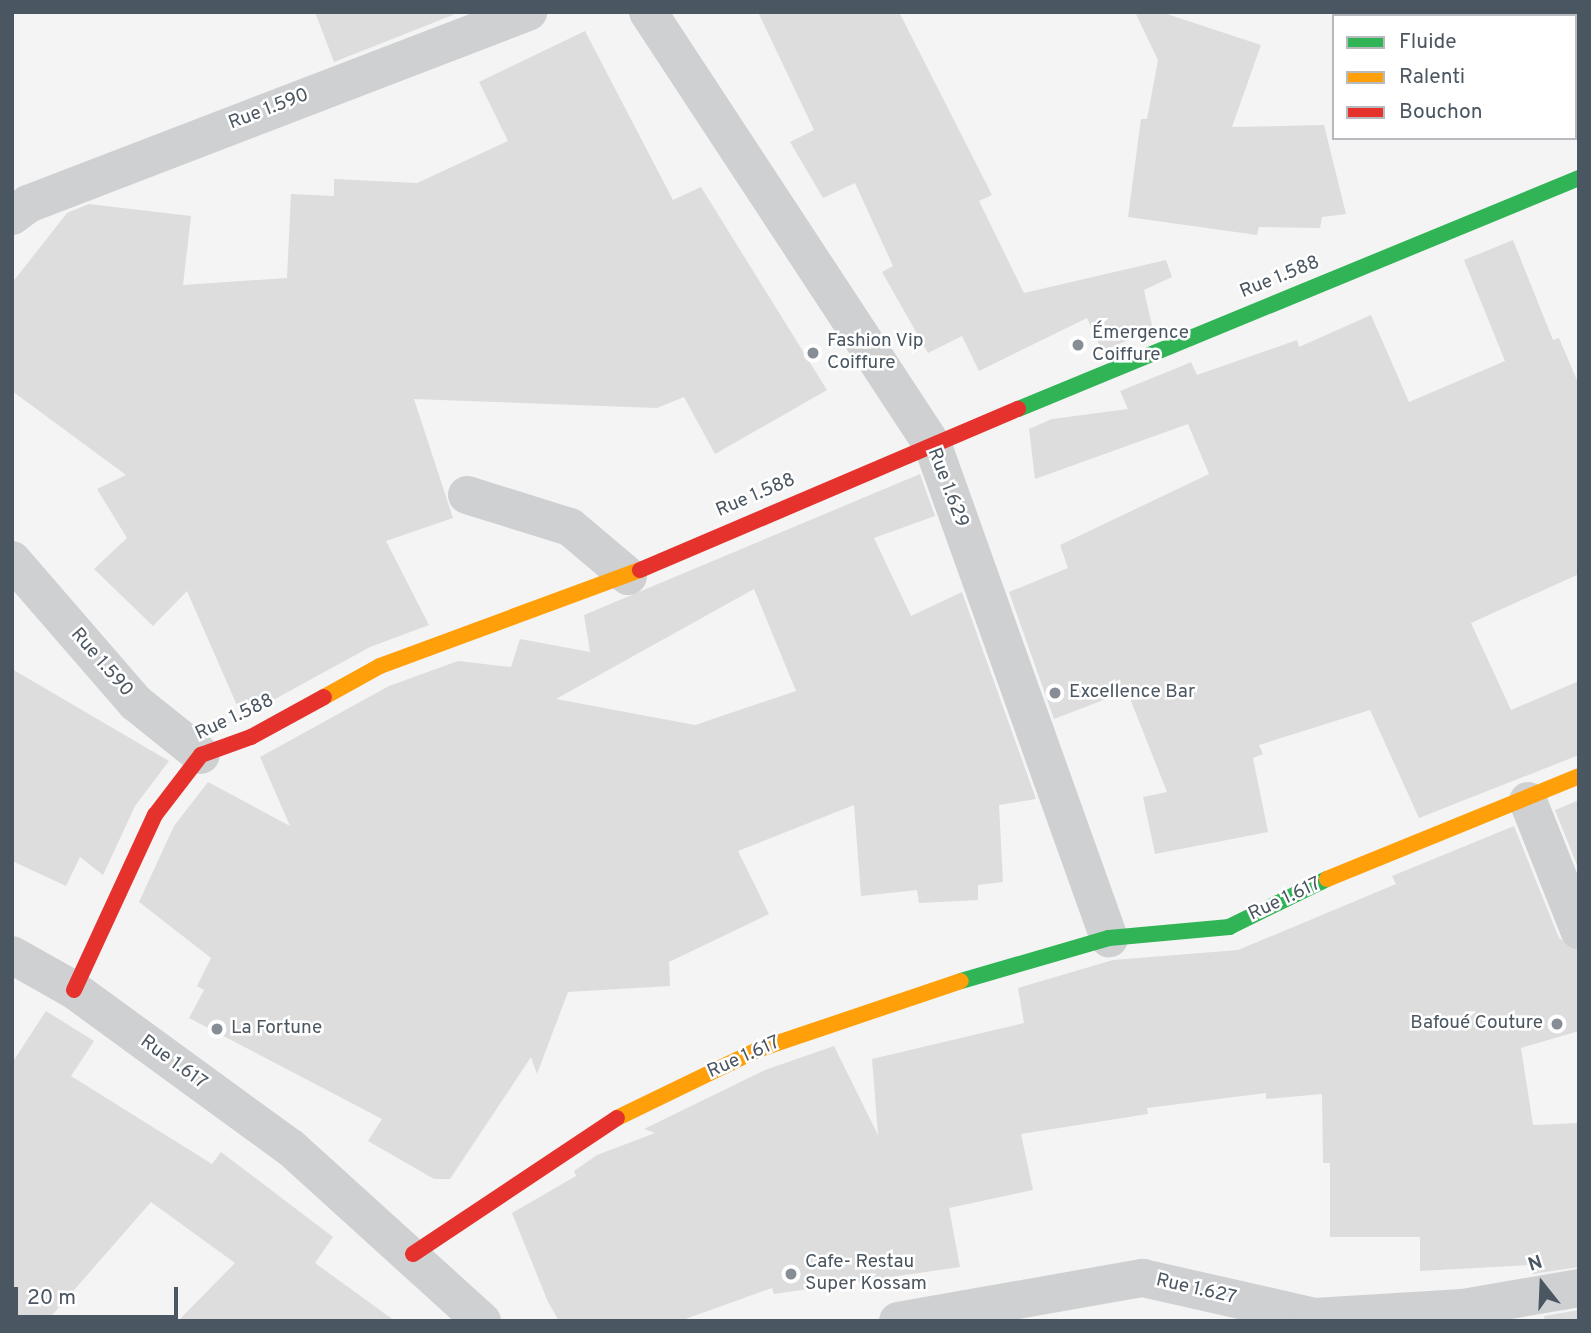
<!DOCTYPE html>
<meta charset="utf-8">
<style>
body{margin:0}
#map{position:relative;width:1591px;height:1333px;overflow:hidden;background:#f4f4f4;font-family:Overpass,sans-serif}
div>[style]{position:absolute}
.building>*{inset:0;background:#ddddde}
.street>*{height:38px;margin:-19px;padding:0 19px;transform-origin:19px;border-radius:19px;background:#ced0d2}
.fast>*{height:16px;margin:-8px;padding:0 8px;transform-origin:8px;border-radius:8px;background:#30b455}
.slow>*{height:16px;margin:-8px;padding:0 8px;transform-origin:8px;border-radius:8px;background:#ff9f0a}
.jam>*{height:16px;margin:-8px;padding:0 8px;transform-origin:8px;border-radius:8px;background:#e5322d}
.dots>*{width:19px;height:19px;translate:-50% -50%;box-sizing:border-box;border:4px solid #fff;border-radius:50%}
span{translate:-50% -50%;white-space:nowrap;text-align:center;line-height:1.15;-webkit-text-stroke:5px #fff;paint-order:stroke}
.street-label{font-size:19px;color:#4a5661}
.poi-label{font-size:19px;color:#4a5661}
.left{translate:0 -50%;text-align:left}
.right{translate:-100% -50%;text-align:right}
.frame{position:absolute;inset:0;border:14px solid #4a5661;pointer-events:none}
.legend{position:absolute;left:1332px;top:14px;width:245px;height:126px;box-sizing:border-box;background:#fff;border:2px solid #b7bbc0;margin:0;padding:9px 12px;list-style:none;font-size:21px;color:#4a5661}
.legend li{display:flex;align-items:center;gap:14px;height:35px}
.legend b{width:35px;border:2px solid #b7bbc0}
.north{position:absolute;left:1507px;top:1249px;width:70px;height:70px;-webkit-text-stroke:5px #fff;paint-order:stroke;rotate:342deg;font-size:19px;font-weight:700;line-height:28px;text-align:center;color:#4a5661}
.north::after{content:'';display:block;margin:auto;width:24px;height:32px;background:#4a5661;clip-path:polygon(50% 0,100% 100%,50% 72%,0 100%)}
.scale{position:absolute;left:14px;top:1287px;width:164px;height:32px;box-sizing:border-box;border:4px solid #4a5661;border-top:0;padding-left:9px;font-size:21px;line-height:24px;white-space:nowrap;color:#4a5661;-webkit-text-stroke:5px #fff;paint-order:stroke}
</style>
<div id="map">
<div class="building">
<div style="clip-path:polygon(315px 12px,453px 12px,453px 15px,334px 62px)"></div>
<div style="clip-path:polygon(758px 12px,899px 12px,992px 195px,979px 201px,1024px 293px,1166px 260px,1172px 277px,1144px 290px,1153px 330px,1102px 351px,1087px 318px,979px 371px,962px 336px,928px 353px,882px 272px,893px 266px,855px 183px,823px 198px,790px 142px,814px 130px)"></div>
<div style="clip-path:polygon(1135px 12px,1161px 12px,1261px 45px,1232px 127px,1324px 125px,1346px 214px,1322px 217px,1320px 228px,1259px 227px,1257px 235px,1128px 217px,1141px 119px,1147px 119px,1158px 60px)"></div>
<div style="clip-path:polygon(585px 31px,673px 200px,701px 187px,827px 390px,715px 454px,684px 397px,657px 408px,414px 399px,453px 518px,386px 541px,429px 625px,370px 647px,242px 717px,187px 591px,153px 626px,94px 569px,127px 538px,97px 489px,126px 475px,12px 391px,12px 283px,67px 213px,89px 204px,191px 216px,183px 285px,287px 278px,291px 194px,334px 196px,334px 179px,417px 183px,508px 141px,479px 82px)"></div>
<div style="clip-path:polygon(1513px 240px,1553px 340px,1559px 338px,1579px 385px,1579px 574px,1471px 623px,1511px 710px,1579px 681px,1579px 755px,1419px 818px,1370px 710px,1259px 745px,1263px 754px,1253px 758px,1268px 832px,1155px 854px,1143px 797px,1167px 792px,1127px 691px,1054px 719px,1009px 592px,1068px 568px,1060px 545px,1209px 474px,1188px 424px,1035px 479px,1029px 429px,1052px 419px,1128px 409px,1120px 391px,1182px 366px,1191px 362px,1197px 375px,1297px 340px,1299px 347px,1371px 315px,1409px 402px,1505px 361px,1464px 260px)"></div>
<div style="clip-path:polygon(evenodd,920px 474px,935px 516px,874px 538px,911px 616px,962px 592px,1036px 799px,999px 805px,1003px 882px,978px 885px,978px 900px,919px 903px,917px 890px,861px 896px,854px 805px,738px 851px,769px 914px,669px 962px,670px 986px,568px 992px,537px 1074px,531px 1057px,450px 1179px,434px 1179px,368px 1141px,382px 1119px,189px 1018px,204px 990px,197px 986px,211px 958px,139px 902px,174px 826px,208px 782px,290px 826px,260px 757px,389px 686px,458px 661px,511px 667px,520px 639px,590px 652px,584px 615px,920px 474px,754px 589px,796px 691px,695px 725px,556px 699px,754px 589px)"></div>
<div style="clip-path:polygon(12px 669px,169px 761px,135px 806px,103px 875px,80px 857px,66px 886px,12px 861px)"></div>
<div style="clip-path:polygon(1579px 800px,1579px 870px,1555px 810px)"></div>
<div style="clip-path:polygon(1514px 826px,1559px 938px,1579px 951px,1579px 1031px,1521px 1048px,1533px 1125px,1579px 1123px,1579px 1267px,1532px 1274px,1530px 1265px,1420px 1271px,1420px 1237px,1330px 1237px,1330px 1163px,1323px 1163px,1322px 1094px,1266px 1099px,1266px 1093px,1147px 1108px,1148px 1114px,1021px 1134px,1033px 1190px,949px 1208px,960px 1267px,774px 1294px,772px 1288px,680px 1321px,559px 1321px,548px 1302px,512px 1213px,576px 1176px,574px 1171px,597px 1155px,655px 1133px,644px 1129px,765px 1070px,834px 1046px,878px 1135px,872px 1059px,1024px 1023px,1018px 988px,1113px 960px,1238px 950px,1396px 884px,1392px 876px)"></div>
<div style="clip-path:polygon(46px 1011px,94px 1041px,71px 1076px,212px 1164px,221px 1152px,333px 1237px,315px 1263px,395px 1321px,178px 1321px,235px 1263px,151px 1202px,47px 1321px,12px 1321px,12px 1063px)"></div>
<div style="clip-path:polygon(1579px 1310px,1579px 1321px,1545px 1321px,1544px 1316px)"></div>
</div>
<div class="street">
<div style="left:648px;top:12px;width:519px;rotate:56.71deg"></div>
<div style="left:933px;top:446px;width:523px;rotate:70.32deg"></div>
<div style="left:12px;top:216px;width:20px;rotate:-37deg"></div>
<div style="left:28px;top:204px;width:536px;rotate:-21.01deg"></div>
<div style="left:467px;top:495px;width:108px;rotate:17.3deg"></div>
<div style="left:570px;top:527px;width:76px;rotate:40.2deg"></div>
<div style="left:12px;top:560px;width:189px;rotate:49.1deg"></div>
<div style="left:136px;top:703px;width:83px;rotate:38.7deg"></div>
<div style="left:1528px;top:801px;width:139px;rotate:68.4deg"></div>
<div style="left:12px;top:955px;width:71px;rotate:29.4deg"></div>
<div style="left:74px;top:990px;width:268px;rotate:36.1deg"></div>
<div style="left:291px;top:1148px;width:258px;rotate:42.2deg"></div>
<div style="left:898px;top:1321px;width:249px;rotate:-10deg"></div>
<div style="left:1143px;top:1278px;width:175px;rotate:12.8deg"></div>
<div style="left:1314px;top:1317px;width:149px;rotate:-3.5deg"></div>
<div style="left:1463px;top:1308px;width:118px;rotate:-9.8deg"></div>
</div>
<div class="fast">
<div style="left:1018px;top:409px;width:607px;rotate:-22.38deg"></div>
<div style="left:961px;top:981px;width:154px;rotate:-16.2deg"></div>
<div style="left:1109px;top:938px;width:121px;rotate:-5.2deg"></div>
<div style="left:1229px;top:927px;width:109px;rotate:-26.1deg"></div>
</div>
<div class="slow">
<div style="left:324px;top:697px;width:64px;rotate:-29deg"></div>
<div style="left:380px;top:666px;width:277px;rotate:-20.3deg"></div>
<div style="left:1327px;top:879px;width:272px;rotate:-22.2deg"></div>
<div style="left:617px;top:1118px;width:156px;rotate:-25.9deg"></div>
<div style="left:757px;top:1050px;width:215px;rotate:-18.7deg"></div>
</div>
<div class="jam">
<div style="left:640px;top:570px;width:411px;rotate:-23.1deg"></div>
<div style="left:74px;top:990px;width:193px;rotate:-65.2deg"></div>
<div style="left:155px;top:815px;width:76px;rotate:-52.5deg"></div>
<div style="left:201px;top:755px;width:53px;rotate:-19.8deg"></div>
<div style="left:251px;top:737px;width:83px;rotate:-28.7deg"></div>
<div style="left:413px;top:1254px;width:245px;rotate:-33.7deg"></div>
</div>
<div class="dots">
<div style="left:1078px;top:345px;background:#868d94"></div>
<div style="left:813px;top:353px;background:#868d94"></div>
<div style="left:1055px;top:693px;background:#868d94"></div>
<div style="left:1557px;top:1024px;background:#868d94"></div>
<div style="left:217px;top:1029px;background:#868d94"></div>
<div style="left:791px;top:1274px;background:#868d94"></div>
</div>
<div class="street-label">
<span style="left:269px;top:110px;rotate:-21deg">Rue 1.590</span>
<span style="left:1280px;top:278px;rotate:-22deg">Rue 1.588</span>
<span style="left:947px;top:488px;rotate:69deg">Rue 1.629</span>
<span style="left:756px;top:496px;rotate:-23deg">Rue 1.588</span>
<span style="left:101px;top:663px;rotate:49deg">Rue 1.590</span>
<span style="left:235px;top:718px;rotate:-25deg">Rue 1.588</span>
<span style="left:1285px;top:900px;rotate:-25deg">Rue 1.617</span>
<span style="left:744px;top:1058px;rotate:-24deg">Rue 1.617</span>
<span style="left:173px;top:1063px;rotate:36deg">Rue 1.617</span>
<span style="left:1196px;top:1290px;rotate:13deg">Rue 1.627</span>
</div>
<div class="poi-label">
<span class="left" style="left:1092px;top:345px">Émergence<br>Coiffure</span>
<span class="left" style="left:827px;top:353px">Fashion Vip<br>Coiffure</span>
<span class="left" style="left:1069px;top:693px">Excellence Bar</span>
<span class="right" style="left:1543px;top:1024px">Bafoué Couture</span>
<span class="left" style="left:231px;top:1029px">La Fortune</span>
<span class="left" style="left:805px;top:1274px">Cafe- Restau<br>Super Kossam</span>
</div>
<div class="frame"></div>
<ul class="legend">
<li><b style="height:9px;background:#30b455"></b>Fluide</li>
<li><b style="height:9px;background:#ff9f0a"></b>Ralenti</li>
<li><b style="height:9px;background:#e5322d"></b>Bouchon</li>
</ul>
<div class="north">N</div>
<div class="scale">20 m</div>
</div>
